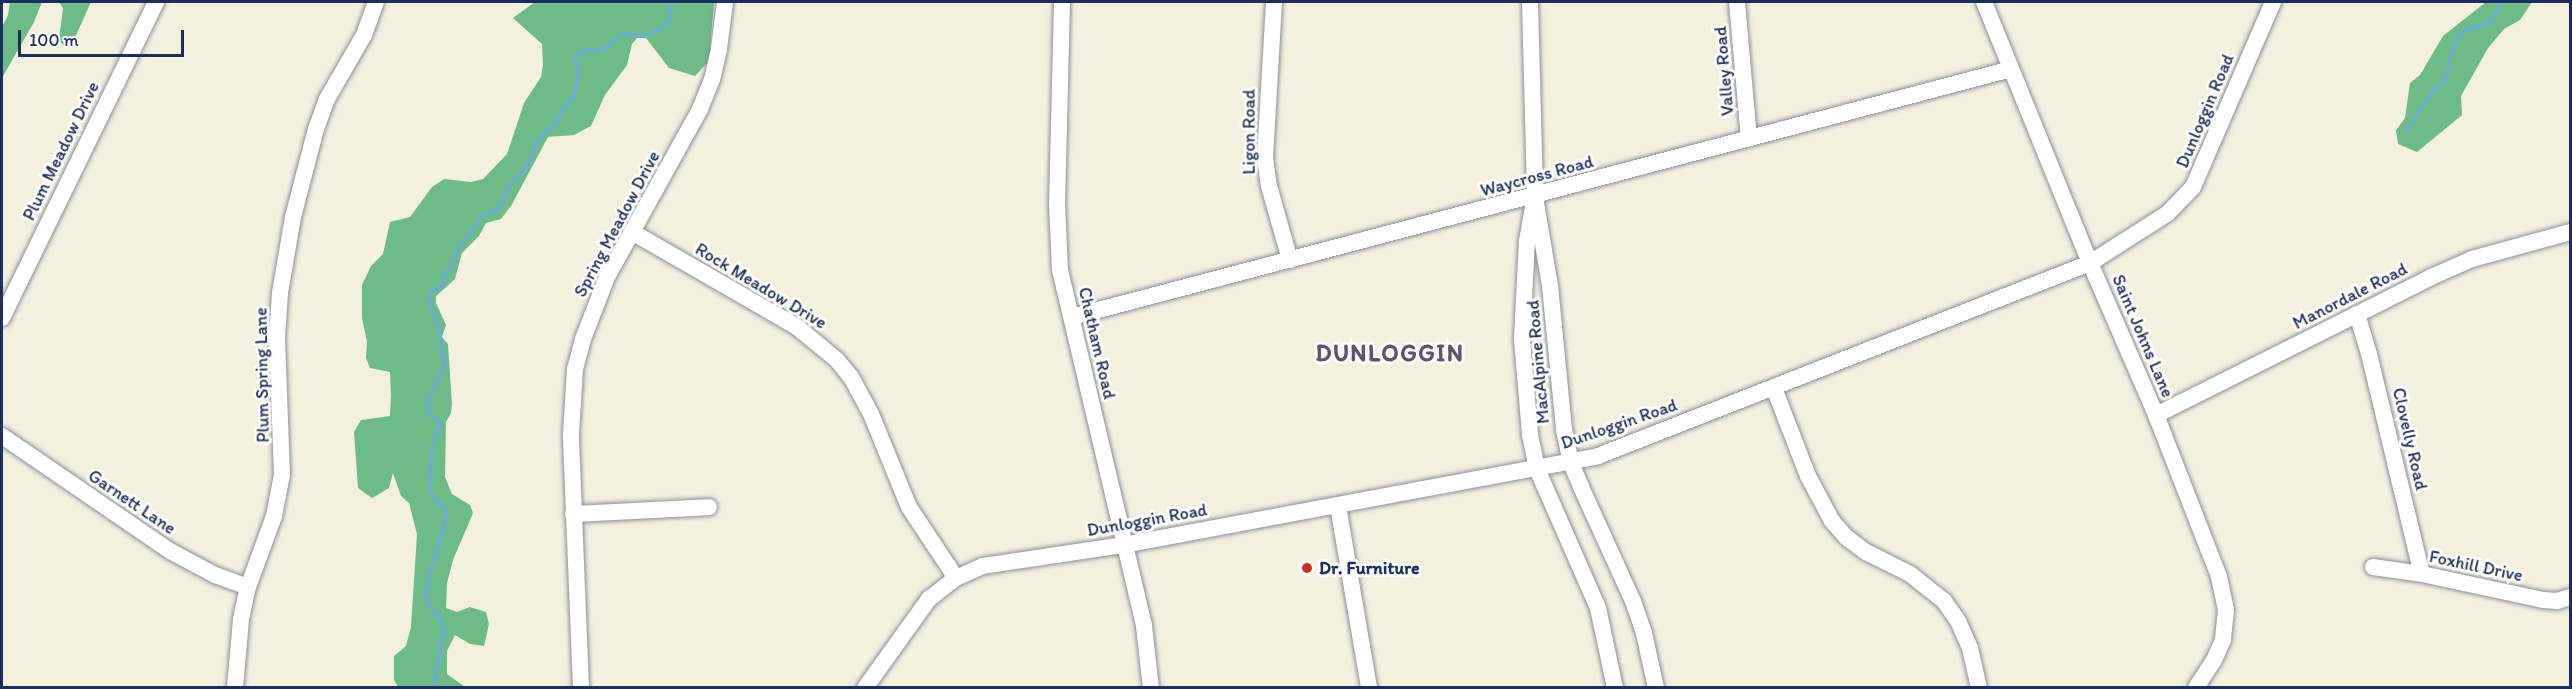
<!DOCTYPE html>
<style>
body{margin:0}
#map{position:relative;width:2572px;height:689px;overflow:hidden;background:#f3f0de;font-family:Itim,sans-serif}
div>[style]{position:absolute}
.forest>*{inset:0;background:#6dbc87}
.stream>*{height:3px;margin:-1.5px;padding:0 1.5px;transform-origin:1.5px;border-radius:1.5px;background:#6aaadd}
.roads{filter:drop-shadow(0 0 2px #87909e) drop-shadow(0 0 2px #87909e)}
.minor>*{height:16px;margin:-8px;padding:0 8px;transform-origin:8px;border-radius:8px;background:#fff}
.dots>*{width:16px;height:16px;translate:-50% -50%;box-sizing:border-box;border:3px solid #fdfcf7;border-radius:50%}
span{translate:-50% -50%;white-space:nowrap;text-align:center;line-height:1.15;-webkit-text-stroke:6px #fdfcf7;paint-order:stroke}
.street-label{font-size:18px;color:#1b2f5e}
.poi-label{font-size:18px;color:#1b2f5e;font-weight:700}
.left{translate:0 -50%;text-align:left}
.district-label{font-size:24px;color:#5b536f;font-weight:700;letter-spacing:1.5px}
.frame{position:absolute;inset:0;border:3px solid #1b2f5e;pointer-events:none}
.scale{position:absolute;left:18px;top:30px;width:166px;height:27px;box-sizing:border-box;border:3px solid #1b2f5e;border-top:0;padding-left:8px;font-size:18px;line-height:21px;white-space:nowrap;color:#1b2f5e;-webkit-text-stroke:4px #fdfcf7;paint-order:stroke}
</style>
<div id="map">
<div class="forest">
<div style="clip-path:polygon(10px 2px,42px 2px,34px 22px,2px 78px,2px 27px,8px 15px)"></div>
<div style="clip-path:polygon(59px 2px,91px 2px,73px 42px,67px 46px,63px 45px,59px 40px,63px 8px)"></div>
<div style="clip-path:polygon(535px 2px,714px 2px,709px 61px,695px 76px,669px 68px,646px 38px,637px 38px,632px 44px,627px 65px,605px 95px,591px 126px,574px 135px,548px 137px,511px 206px,501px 219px,486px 223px,479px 236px,462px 253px,455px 279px,436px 296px,436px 303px,446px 325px,442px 337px,448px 344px,452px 404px,451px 413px,446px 422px,445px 477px,452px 494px,470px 505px,473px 513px,453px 560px,447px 583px,446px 608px,457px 612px,470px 607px,486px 612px,489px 624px,484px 646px,470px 644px,455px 635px,447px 651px,447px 674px,465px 687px,398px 687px,394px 680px,394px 656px,406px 646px,411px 627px,417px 534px,409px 503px,401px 496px,393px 473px,389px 488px,372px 498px,358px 488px,354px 432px,361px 420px,390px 416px,391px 395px,390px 372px,370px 368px,366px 358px,367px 342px,362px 318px,362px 285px,371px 266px,383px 254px,390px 222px,410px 217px,432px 187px,444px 179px,471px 182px,483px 179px,507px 154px,524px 103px,541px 77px,543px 65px,542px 44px,513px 18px)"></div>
<div style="clip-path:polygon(2486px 2px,2532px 2px,2520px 20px,2504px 29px,2488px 48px,2461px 96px,2462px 115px,2417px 152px,2398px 144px,2396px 130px,2405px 118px,2410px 83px,2420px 75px,2443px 36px)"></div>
</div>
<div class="stream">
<div style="left:2406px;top:130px;width:44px;rotate:-57deg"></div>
<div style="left:2430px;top:93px;width:22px;rotate:-43deg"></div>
<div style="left:2446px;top:78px;width:17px;rotate:-83deg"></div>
<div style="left:2448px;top:61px;width:28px;rotate:-69deg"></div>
<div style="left:2458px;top:35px;width:9px;rotate:-36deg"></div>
<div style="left:2465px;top:30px;width:25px;rotate:-18deg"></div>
<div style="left:2489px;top:22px;width:23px;rotate:-59deg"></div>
<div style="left:433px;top:688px;width:57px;rotate:-79.9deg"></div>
<div style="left:443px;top:632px;width:12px;rotate:-99deg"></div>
<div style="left:441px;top:620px;width:26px;rotate:-127deg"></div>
<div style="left:425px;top:599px;width:26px;rotate:-81deg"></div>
<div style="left:429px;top:573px;width:55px;rotate:-73.2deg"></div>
<div style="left:445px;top:520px;width:12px;rotate:-90deg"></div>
<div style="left:445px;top:508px;width:16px;rotate:-137deg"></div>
<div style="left:433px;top:497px;width:10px;rotate:-114deg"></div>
<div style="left:429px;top:488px;width:39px;rotate:-87deg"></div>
<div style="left:431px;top:449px;width:26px;rotate:-69deg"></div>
<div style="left:440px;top:425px;width:20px;rotate:-131deg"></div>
<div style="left:427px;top:410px;width:7px;rotate:-98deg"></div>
<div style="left:426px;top:403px;width:43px;rotate:-65.2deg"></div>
<div style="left:444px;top:364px;width:37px;rotate:-99deg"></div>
<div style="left:438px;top:327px;width:29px;rotate:-110deg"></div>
<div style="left:428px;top:300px;width:10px;rotate:-73deg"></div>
<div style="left:431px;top:290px;width:13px;rotate:-18deg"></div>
<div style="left:443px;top:286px;width:11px;rotate:-95deg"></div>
<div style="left:442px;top:275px;width:9px;rotate:-41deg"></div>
<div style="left:449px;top:269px;width:22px;rotate:-68deg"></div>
<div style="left:457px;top:249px;width:42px;rotate:-53.7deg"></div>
<div style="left:482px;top:215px;width:20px;rotate:-24deg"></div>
<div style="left:500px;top:207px;width:24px;rotate:-68deg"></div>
<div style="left:509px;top:185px;width:22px;rotate:-47deg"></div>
<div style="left:524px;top:169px;width:33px;rotate:-65deg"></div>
<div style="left:538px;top:139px;width:25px;rotate:-43deg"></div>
<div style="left:556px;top:122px;width:18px;rotate:-63deg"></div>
<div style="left:564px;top:106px;width:14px;rotate:-45deg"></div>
<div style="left:574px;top:96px;width:25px;rotate:-81deg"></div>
<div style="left:578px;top:71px;width:15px;rotate:-106deg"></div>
<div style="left:574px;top:57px;width:4px;rotate:-45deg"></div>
<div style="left:577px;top:54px;width:13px;rotate:-27deg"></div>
<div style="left:589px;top:48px;width:7px;rotate:27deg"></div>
<div style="left:595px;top:51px;width:13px;rotate:-18deg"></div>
<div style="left:607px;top:47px;width:11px;rotate:-52deg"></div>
<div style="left:614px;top:38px;width:12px;rotate:-24deg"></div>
<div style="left:625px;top:33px;width:18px;rotate:9deg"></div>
<div style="left:643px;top:36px;width:21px;rotate:-25deg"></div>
<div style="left:662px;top:27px;width:11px;rotate:-45deg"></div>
<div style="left:670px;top:19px;width:17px;rotate:-93deg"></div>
</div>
<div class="roads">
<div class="minor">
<div style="left:1062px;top:2px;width:202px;rotate:91.4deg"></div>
<div style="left:1057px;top:204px;width:66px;rotate:87.4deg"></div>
<div style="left:1060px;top:270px;width:366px;rotate:76.7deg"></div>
<div style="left:1144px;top:626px;width:62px;rotate:83.6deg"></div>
<div style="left:1274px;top:2px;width:156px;rotate:93.3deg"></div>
<div style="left:1265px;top:158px;width:28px;rotate:82deg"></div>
<div style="left:1269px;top:186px;width:77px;rotate:74.2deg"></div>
<div style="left:1530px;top:2px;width:195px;rotate:88.5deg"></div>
<div style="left:1535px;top:197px;width:90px;rotate:80.4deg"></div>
<div style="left:1550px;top:286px;width:145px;rotate:84.4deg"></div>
<div style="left:1564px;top:430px;width:34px;rotate:78deg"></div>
<div style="left:1571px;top:463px;width:26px;rotate:67deg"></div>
<div style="left:1581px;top:487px;width:125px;rotate:65.5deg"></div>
<div style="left:1633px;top:601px;width:34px;rotate:71deg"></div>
<div style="left:1644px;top:633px;width:56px;rotate:77.7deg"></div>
<div style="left:1737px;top:2px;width:137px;rotate:85deg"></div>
<div style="left:1984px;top:2px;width:282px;rotate:67.9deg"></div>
<div style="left:2090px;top:263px;width:166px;rotate:66.5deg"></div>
<div style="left:2156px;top:415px;width:174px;rotate:68.7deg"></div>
<div style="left:2219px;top:577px;width:34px;rotate:78deg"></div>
<div style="left:2226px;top:610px;width:30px;rotate:96deg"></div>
<div style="left:2223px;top:640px;width:22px;rotate:114deg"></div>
<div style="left:2214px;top:660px;width:33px;rotate:123deg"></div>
<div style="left:1533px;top:207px;width:34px;rotate:100deg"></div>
<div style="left:1527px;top:240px;width:99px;rotate:92.9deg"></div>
<div style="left:1522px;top:339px;width:96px;rotate:85.2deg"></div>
<div style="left:1530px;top:435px;width:35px;rotate:78deg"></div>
<div style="left:1537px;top:469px;width:152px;rotate:66.3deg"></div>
<div style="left:1598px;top:608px;width:82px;rotate:78deg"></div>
<div style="left:632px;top:232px;width:190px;rotate:29.9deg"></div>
<div style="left:797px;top:327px;width:52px;rotate:39.5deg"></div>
<div style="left:837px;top:360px;width:22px;rotate:51deg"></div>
<div style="left:851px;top:377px;width:42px;rotate:61.6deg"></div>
<div style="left:871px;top:414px;width:100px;rotate:67.8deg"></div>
<div style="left:909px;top:507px;width:85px;rotate:56.5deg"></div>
<div style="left:2357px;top:314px;width:42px;rotate:73.3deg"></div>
<div style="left:2369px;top:354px;width:226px;rotate:76.5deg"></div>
<div style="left:1072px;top:317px;width:971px;rotate:-14.79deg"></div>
<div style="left:2px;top:318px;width:352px;rotate:-64deg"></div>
<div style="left:1774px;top:388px;width:94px;rotate:68.9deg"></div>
<div style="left:1808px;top:476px;width:51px;rotate:61.9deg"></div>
<div style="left:1832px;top:521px;width:21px;rotate:49deg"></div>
<div style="left:1846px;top:537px;width:25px;rotate:37deg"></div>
<div style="left:1866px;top:552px;width:49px;rotate:26.6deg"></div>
<div style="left:1910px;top:574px;width:43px;rotate:38.5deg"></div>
<div style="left:1944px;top:601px;width:24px;rotate:55deg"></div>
<div style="left:1958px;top:621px;width:30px;rotate:66deg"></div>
<div style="left:1970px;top:648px;width:41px;rotate:77.3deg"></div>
<div style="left:2156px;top:415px;width:305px;rotate:-26.6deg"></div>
<div style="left:2429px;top:278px;width:47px;rotate:-23.8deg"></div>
<div style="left:2472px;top:259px;width:102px;rotate:-15.4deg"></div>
<div style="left:2px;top:436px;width:204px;rotate:34.4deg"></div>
<div style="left:170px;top:551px;width:51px;rotate:28.1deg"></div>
<div style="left:215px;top:575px;width:35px;rotate:20deg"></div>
<div style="left:1338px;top:506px;width:185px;rotate:80.3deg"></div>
<div style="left:573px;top:514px;width:136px;rotate:-2.9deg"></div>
<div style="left:2373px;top:567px;width:49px;rotate:8.1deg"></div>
<div style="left:2422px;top:574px;width:124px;rotate:12.1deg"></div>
<div style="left:2543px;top:600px;width:14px;rotate:4deg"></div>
<div style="left:2557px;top:601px;width:14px;rotate:-17deg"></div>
<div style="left:235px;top:688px;width:69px;rotate:-85deg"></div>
<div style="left:241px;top:619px;width:33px;rotate:-78deg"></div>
<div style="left:248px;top:587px;width:76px;rotate:-69.9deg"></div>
<div style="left:274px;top:516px;width:42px;rotate:-79deg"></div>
<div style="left:282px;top:475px;width:138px;rotate:-92.1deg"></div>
<div style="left:277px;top:337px;width:44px;rotate:-86.1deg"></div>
<div style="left:280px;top:293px;width:77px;rotate:-80.3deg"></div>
<div style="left:293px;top:217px;width:91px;rotate:-75.4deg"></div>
<div style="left:316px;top:129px;width:32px;rotate:-70deg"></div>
<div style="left:327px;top:99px;width:74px;rotate:-60deg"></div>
<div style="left:364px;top:35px;width:35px;rotate:-70deg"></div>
<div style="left:581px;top:688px;width:254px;rotate:-92.3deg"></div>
<div style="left:571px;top:434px;width:65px;rotate:-86.5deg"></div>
<div style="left:575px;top:369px;width:31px;rotate:-75deg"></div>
<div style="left:583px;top:339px;width:66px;rotate:-68.8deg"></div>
<div style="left:607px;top:277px;width:192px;rotate:-61deg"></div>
<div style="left:700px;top:109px;width:31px;rotate:-68deg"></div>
<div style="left:712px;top:80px;width:32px;rotate:-77deg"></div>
<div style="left:719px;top:49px;width:47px;rotate:-82.7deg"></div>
<div style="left:865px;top:688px;width:110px;rotate:-54.3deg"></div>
<div style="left:929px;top:599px;width:34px;rotate:-38deg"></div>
<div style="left:956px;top:578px;width:30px;rotate:-24deg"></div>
<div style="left:983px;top:566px;width:143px;rotate:-8.5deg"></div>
<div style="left:1124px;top:545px;width:482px;rotate:-10.6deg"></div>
<div style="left:1598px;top:456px;width:529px;rotate:-21.42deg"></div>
<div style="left:2090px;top:263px;width:91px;rotate:-32.5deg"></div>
<div style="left:2167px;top:214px;width:37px;rotate:-46deg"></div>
<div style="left:2193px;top:187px;width:202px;rotate:-66.6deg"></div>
</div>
</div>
<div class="dots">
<div style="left:1307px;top:568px;background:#c8321e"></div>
</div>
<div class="street-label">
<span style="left:1724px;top:71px;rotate:-95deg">Valley Road</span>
<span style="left:2205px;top:111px;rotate:-67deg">Dunloggin Road</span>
<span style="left:1249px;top:132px;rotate:-90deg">Ligon Road</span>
<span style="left:61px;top:151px;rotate:-64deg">Plum Meadow Drive</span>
<span style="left:1537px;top:176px;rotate:-15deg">Waycross Road</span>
<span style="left:617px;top:224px;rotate:-62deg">Spring Meadow Drive</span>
<span style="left:761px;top:286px;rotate:31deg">Rock Meadow Drive</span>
<span style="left:2350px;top:296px;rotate:-27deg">Manordale Road</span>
<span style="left:2143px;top:336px;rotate:67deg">Saint Johns Lane</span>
<span style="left:1097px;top:343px;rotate:77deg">Chatham Road</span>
<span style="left:1538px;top:362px;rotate:-95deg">MacAlpine Road</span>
<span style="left:262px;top:375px;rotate:-91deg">Plum Spring Lane</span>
<span style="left:1619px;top:424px;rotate:-19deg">Dunloggin Road</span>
<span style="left:2410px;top:439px;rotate:77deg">Clovelly Road</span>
<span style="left:132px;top:502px;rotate:34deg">Garnett Lane</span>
<span style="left:1147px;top:520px;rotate:-10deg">Dunloggin Road</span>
<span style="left:2476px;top:566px;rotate:12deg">Foxhill Drive</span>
</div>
<div class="poi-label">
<span class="left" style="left:1319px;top:568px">Dr. Furniture</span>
</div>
<div class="district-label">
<span style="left:1390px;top:353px">DUNLOGGIN</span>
</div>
<div class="frame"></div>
<div class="scale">100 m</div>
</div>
